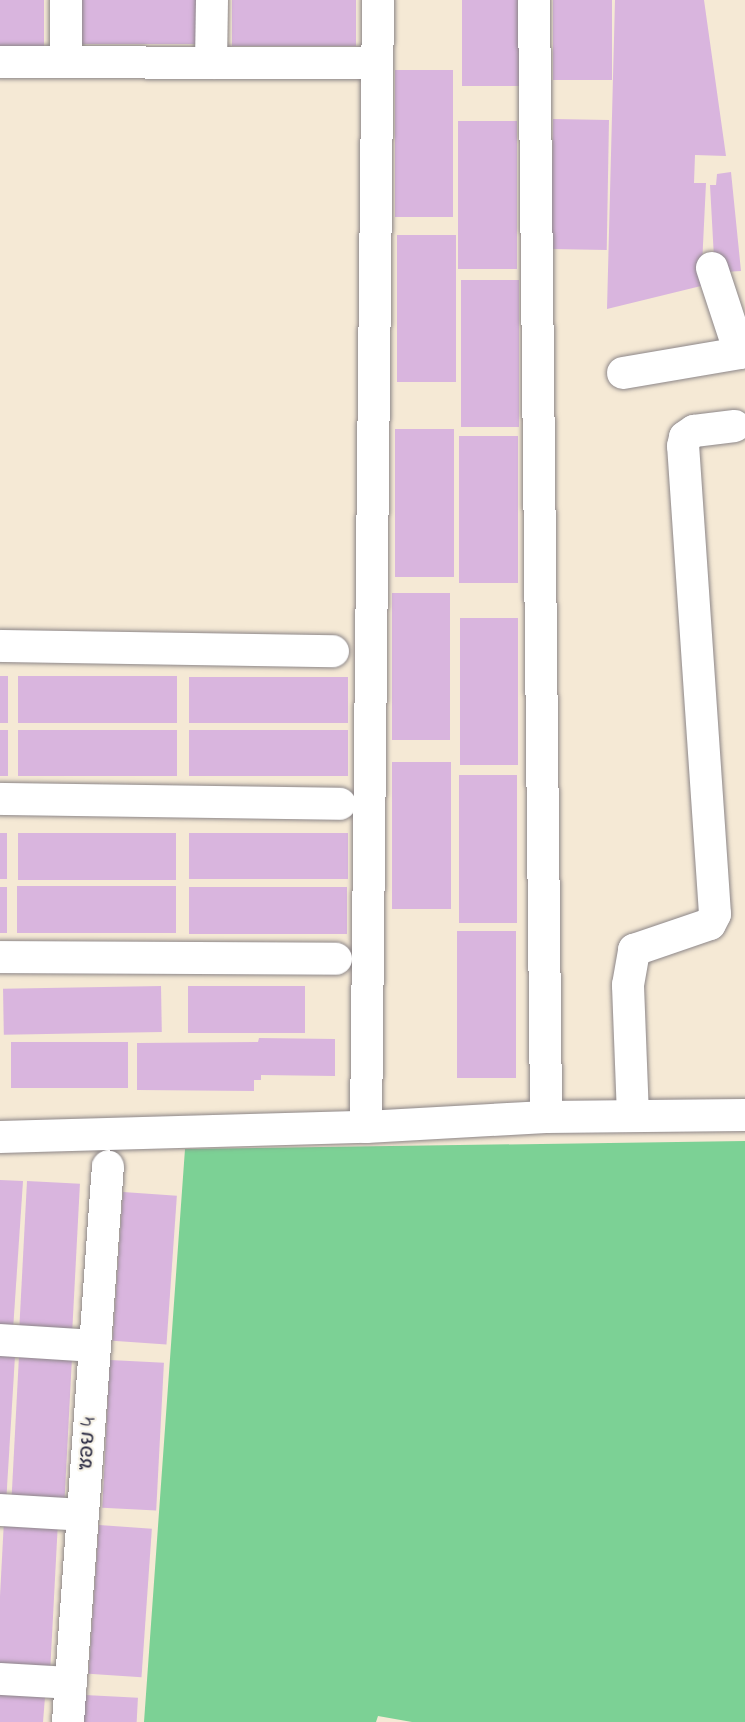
<!DOCTYPE html>
<meta charset="utf-8">
<style>
body{margin:0}
#map{position:relative;width:745px;height:1722px;overflow:hidden;background:#f5e9d5;font-family:"Indie Flower","Playpen Sans Thai",sans-serif}
div>[style]{position:absolute}
.green>*{inset:0;background:#7cd195}
.building>*{inset:0;background:#d9b5de;transform-origin:0 0}
.roads{filter:drop-shadow(0 0 2px #8c8688) drop-shadow(0 0 2px #8c8688)}
.minor>*{height:32px;margin:-16px;padding:0 16px;transform-origin:16px;border-radius:16px;background:#fff}
span{translate:-50% -50%;white-space:nowrap;text-align:center;line-height:1.15;-webkit-text-stroke:4.5px #f7f3e8;paint-order:stroke}
.street-label{font-size:21px;color:#22223b}
</style>
<div id="map">
<div class="green">
<div style="clip-path:polygon(745px 1141px,745px 1722px,412px 1722px,378px 1716px,376px 1722px,144px 1722px,185px 1149px)"></div>
</div>
<div class="building">
<div style="left:0;top:0;width:44px;height:46px"></div>
<div style="left:76px;top:0;width:123px;height:44px"></div>
<div style="left:232px;top:0;width:124px;height:46px"></div>
<div style="left:462px;top:0;width:59px;height:86px"></div>
<div style="left:553px;top:0;width:59px;height:80px"></div>
<div style="clip-path:polygon(615px 0,704px 0,726px 156px,695px 155px,694px 183px,706px 183px,701px 286px,607px 309px)"></div>
<div style="left:395px;top:70px;width:58px;height:147px"></div>
<div style="left:553px;top:119px;width:56px;height:130px;rotate:1deg"></div>
<div style="left:517px;top:121px;width:148px;height:59px;rotate:90deg"></div>
<div style="clip-path:polygon(731px 172px,741px 271px,725px 272px,714px 258px,710px 185px,716px 185px,717px 174px)"></div>
<div style="left:397px;top:235px;width:59px;height:147px"></div>
<div style="left:519px;top:280px;width:147px;height:58px;rotate:90deg"></div>
<div style="left:454px;top:429px;width:148px;height:59px;rotate:90deg"></div>
<div style="left:459px;top:436px;width:59px;height:147px"></div>
<div style="left:392px;top:593px;width:58px;height:147px"></div>
<div style="left:518px;top:618px;width:147px;height:58px;rotate:90deg"></div>
<div style="left:0;top:676px;width:8px;height:47px"></div>
<div style="left:18px;top:676px;width:159px;height:47px"></div>
<div style="left:189px;top:677px;width:159px;height:46px"></div>
<div style="left:0;top:730px;width:8px;height:46px"></div>
<div style="left:18px;top:730px;width:159px;height:46px"></div>
<div style="left:348px;top:730px;width:46px;height:159px;rotate:90deg"></div>
<div style="left:392px;top:762px;width:59px;height:147px"></div>
<div style="left:517px;top:775px;width:148px;height:58px;rotate:90deg"></div>
<div style="left:0;top:833px;width:7px;height:46px"></div>
<div style="left:18px;top:833px;width:158px;height:47px"></div>
<div style="left:348px;top:833px;width:46px;height:159px;rotate:90deg"></div>
<div style="left:176px;top:886px;width:47px;height:159px;rotate:90deg"></div>
<div style="left:0;top:887px;width:7px;height:46px"></div>
<div style="left:189px;top:887px;width:158px;height:47px"></div>
<div style="left:516px;top:931px;width:147px;height:59px;rotate:90deg"></div>
<div style="left:161px;top:986px;width:46px;height:158px;rotate:89deg"></div>
<div style="left:188px;top:986px;width:117px;height:47px"></div>
<div style="clip-path:polygon(259px 1038px,335px 1039px,335px 1076px,261px 1075px,261px 1080px,254px 1080px,254px 1091px,137px 1090px,137px 1043px,258px 1042px)"></div>
<div style="left:11px;top:1042px;width:117px;height:46px"></div>
<div style="clip-path:polygon(0 1180px,23px 1181px,13px 1330px,0 1329px)"></div>
<div style="left:27px;top:1181px;width:53px;height:149px;rotate:3deg"></div>
<div style="left:123px;top:1192px;width:54px;height:149px;rotate:4deg"></div>
<div style="clip-path:polygon(0 1355px,15px 1356px,6px 1504px,0 1504px)"></div>
<div style="left:19px;top:1356px;width:53px;height:148px;rotate:3deg"></div>
<div style="left:110px;top:1360px;width:54px;height:148px;rotate:3deg"></div>
<div style="left:4px;top:1520px;width:54px;height:149px;rotate:3deg"></div>
<div style="left:99px;top:1525px;width:53px;height:149px;rotate:4deg"></div>
<div style="clip-path:polygon(0 1694px,45px 1697px,43px 1722px,0 1722px)"></div>
<div style="left:85px;top:1695px;width:53px;height:27px;rotate:3deg"></div>
</div>
<div class="roads">
<div class="minor">
<div style="left:66px;top:0;width:62px;rotate:90deg"></div>
<div style="left:534px;top:0;width:1117px;rotate:89.38deg"></div>
<div style="left:0;top:62px;width:377px;rotate:0.2deg"></div>
<div style="left:211px;top:63px;width:63px;rotate:-89.1deg"></div>
<div style="left:712px;top:268px;width:89px;rotate:71.8deg"></div>
<div style="left:740px;top:353px;width:5px;rotate:-22deg"></div>
<div style="left:623px;top:373px;width:119px;rotate:-9.7deg"></div>
<div style="left:0;top:646px;width:333px;rotate:0.9deg"></div>
<div style="left:0;top:799px;width:340px;rotate:0.8deg"></div>
<div style="left:0;top:957px;width:336px;rotate:0.3deg"></div>
<div style="left:633px;top:1116px;width:131px;rotate:-92.2deg"></div>
<div style="left:628px;top:985px;width:36px;rotate:-80deg"></div>
<div style="left:634px;top:950px;width:80px;rotate:-18.9deg"></div>
<div style="left:710px;top:924px;width:11px;rotate:-63deg"></div>
<div style="left:715px;top:914px;width:469px;rotate:-93.9deg"></div>
<div style="left:683px;top:446px;width:9px;rotate:-77deg"></div>
<div style="left:685px;top:437px;width:11px;rotate:-34deg"></div>
<div style="left:694px;top:431px;width:41px;rotate:-7deg"></div>
<div style="left:366px;top:1127px;width:1127px;rotate:-89.39deg"></div>
<div style="left:0;top:1137px;width:366px;rotate:-1.6deg"></div>
<div style="left:366px;top:1127px;width:180px;rotate:-3.2deg"></div>
<div style="left:546px;top:1117px;width:199px;rotate:-0.6deg"></div>
<div style="left:0;top:1340px;width:95px;rotate:3.6deg"></div>
<div style="left:0;top:1510px;width:83px;rotate:3.4deg"></div>
<div style="left:0;top:1679px;width:71px;rotate:3.2deg"></div>
<div style="left:68px;top:1722px;width:557px;rotate:-85.89deg"></div>
</div>
</div>
<div class="street-label">
<span style="left:88px;top:1444px;rotate:-86deg">ซอย 4</span>
</div>
</div>
